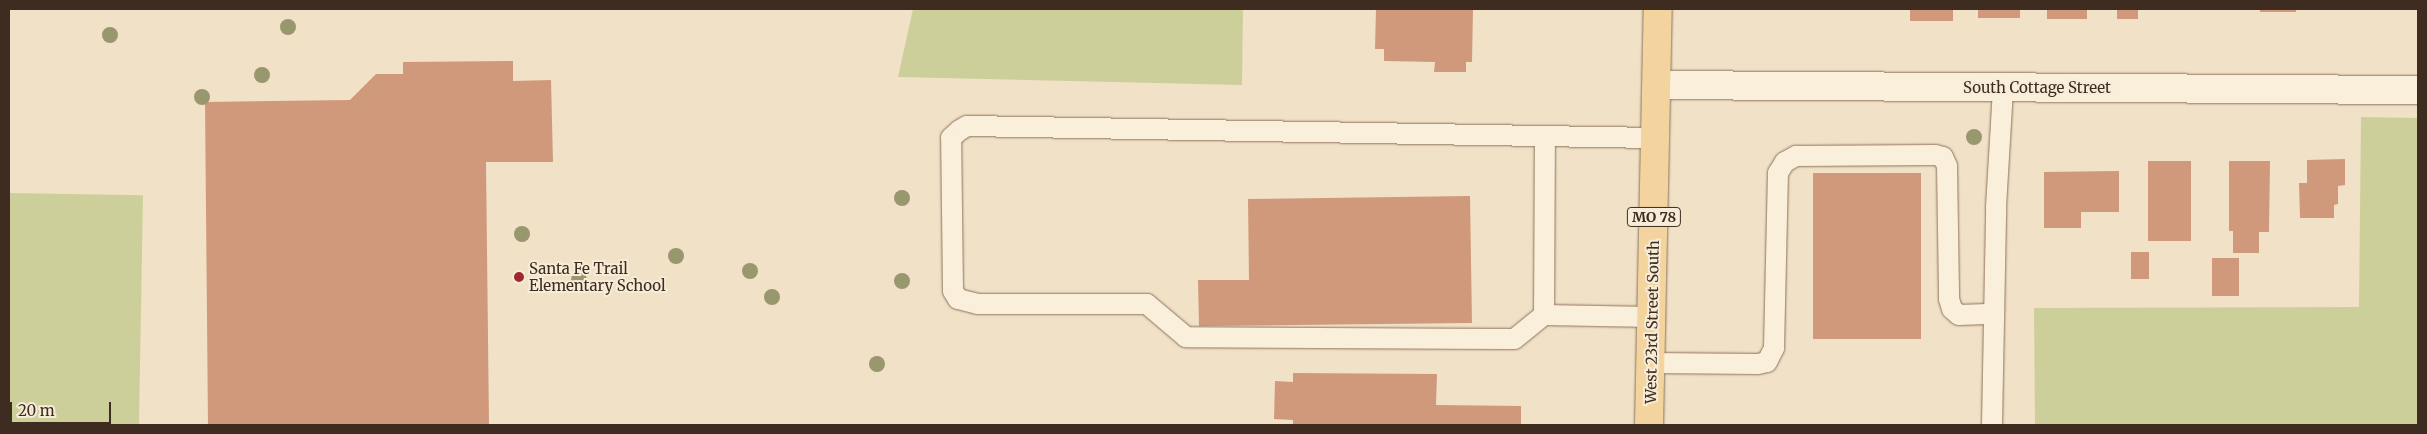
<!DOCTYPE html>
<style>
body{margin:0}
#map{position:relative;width:2427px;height:434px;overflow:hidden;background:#f0e1c7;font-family:Merriweather,serif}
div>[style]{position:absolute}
.green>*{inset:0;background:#cdcf9a;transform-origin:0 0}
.building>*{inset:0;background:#d0997b;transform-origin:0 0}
.roads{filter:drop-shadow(0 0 1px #8d735b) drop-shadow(0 0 1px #8d735b)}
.lane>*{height:20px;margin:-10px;padding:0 10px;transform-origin:10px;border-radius:10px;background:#faefdb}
.street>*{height:28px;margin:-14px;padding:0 14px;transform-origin:14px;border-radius:14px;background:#faefdb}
.primary>*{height:28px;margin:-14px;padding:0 14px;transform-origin:14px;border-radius:14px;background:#f4d49e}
.trees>*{width:16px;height:16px;margin:-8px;border-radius:50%;background:#98976e}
.dots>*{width:14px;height:14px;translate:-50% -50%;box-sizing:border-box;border:2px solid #f7ecd7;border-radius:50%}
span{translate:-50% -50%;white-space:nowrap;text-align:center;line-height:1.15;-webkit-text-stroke:4px #f7ecd7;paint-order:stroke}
.shield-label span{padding:1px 4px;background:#f7ecd7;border:1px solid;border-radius:4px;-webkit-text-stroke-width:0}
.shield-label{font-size:14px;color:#3d2c1f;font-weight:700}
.street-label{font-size:15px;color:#3d2c1f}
.poi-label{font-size:15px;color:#3d2c1f}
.left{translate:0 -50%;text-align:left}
.frame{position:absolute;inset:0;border:10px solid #3d2c1f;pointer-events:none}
.scale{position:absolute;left:10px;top:402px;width:101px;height:22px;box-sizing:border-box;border:2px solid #3d2c1f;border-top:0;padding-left:6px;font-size:15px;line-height:18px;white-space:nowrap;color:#3d2c1f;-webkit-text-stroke:4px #f7ecd7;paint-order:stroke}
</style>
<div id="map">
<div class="green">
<div style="clip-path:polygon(913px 9px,1243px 9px,1242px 85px,898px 77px)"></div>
<div style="clip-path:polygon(2361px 117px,2418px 118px,2418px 425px,2035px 425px,2034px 308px,2359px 307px)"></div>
<div style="left:9px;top:193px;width:134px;height:232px;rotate:1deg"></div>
</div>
<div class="building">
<div style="clip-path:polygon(1376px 9px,1473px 9px,1472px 62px,1466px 62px,1466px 72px,1434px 72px,1435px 62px,1384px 61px,1384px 49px,1375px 49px)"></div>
<div style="left:1910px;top:9px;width:43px;height:12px"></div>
<div style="left:1978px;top:9px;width:42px;height:9px"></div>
<div style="left:2047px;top:9px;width:40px;height:10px"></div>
<div style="left:2117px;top:9px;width:21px;height:10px"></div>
<div style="left:2260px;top:9px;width:36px;height:3px"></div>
<div style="clip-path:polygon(513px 61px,513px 81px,551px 80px,553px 162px,486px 162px,489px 425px,208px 425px,205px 102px,350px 100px,376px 74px,403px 74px,403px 62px)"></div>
<div style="clip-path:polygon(2345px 159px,2345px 185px,2338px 186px,2338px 204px,2334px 205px,2334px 218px,2300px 218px,2299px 183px,2307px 183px,2307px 160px)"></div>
<div style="left:2148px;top:161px;width:43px;height:80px"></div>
<div style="clip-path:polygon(2229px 161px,2270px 161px,2269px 232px,2259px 232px,2259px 253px,2233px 253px,2233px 231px,2229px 231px)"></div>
<div style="clip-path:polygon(2119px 171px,2119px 212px,2081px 212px,2081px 228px,2044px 228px,2044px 172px)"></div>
<div style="left:1921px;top:173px;width:166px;height:108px;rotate:90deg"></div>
<div style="clip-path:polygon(1470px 196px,1472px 323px,1199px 326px,1198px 280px,1249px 280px,1248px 199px)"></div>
<div style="left:2131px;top:252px;width:18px;height:27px"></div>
<div style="left:2239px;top:258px;width:38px;height:27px;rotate:90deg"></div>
<div style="clip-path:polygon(1293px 373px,1437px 374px,1436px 405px,1521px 406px,1521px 425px,1293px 425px,1293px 420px,1274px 419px,1275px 381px,1293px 382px)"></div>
</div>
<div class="roads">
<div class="lane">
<div style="left:1544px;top:315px;width:179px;rotate:-89.7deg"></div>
<div style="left:1652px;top:317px;width:108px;rotate:-178.9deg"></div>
<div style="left:1544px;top:315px;width:38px;rotate:141deg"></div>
<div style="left:1514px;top:339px;width:328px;rotate:-179.7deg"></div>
<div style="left:1186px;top:337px;width:51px;rotate:-139.8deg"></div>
<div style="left:1147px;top:304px;width:169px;rotate:180deg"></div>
<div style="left:978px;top:304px;width:21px;rotate:-166deg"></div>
<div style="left:958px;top:299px;width:9px;rotate:-122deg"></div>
<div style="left:953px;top:291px;width:153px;rotate:-90.7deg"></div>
<div style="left:951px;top:138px;width:12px;rotate:-42deg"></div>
<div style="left:960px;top:130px;width:8px;rotate:-30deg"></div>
<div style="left:967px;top:126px;width:689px;rotate:1deg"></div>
<div style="left:1651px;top:363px;width:107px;rotate:0.5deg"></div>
<div style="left:1758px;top:364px;width:9px;rotate:-13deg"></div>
<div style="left:1767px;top:362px;width:16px;rotate:-63deg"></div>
<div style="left:1774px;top:348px;width:175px;rotate:-88.7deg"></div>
<div style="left:1778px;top:173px;width:13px;rotate:-58deg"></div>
<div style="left:1785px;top:162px;width:13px;rotate:-29deg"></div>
<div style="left:1796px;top:156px;width:139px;rotate:-0.4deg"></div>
<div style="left:1935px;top:155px;width:8px;rotate:14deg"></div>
<div style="left:1943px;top:157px;width:10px;rotate:66deg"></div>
<div style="left:1947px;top:166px;width:133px;rotate:89.1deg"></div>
<div style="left:1949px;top:299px;width:10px;rotate:73deg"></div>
<div style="left:1952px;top:309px;width:9px;rotate:41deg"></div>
<div style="left:1959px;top:315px;width:35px;rotate:-2deg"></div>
<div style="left:1992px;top:425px;width:218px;rotate:-88.9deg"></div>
<div style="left:1996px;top:207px;width:119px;rotate:-86.6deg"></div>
</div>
<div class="street">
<div style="left:1657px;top:85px;width:761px;rotate:0.38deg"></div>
</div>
<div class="primary">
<div style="left:1649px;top:425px;width:416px;rotate:-88.8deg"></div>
</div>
</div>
<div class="trees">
<div style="left:288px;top:27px"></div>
<div style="left:110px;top:35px"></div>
<div style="left:262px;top:75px"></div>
<div style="left:202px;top:97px"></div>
<div style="left:1974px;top:137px"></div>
<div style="left:902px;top:198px"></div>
<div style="left:522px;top:234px"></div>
<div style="left:676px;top:256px"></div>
<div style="left:750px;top:271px"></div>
<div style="left:579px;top:280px"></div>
<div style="left:902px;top:281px"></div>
<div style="left:772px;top:297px"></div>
<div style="left:877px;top:364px"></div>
</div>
<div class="dots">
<div style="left:519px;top:277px;background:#9f2831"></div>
</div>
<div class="shield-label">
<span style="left:1654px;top:217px">MO 78</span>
</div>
<div class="street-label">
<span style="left:2037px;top:88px">South Cottage Street</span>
<span style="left:1652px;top:322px;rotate:-89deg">West 23rd Street South</span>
</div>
<div class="poi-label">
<span class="left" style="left:529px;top:277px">Santa Fe Trail<br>Elementary School</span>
</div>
<div class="frame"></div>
<div class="scale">20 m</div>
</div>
